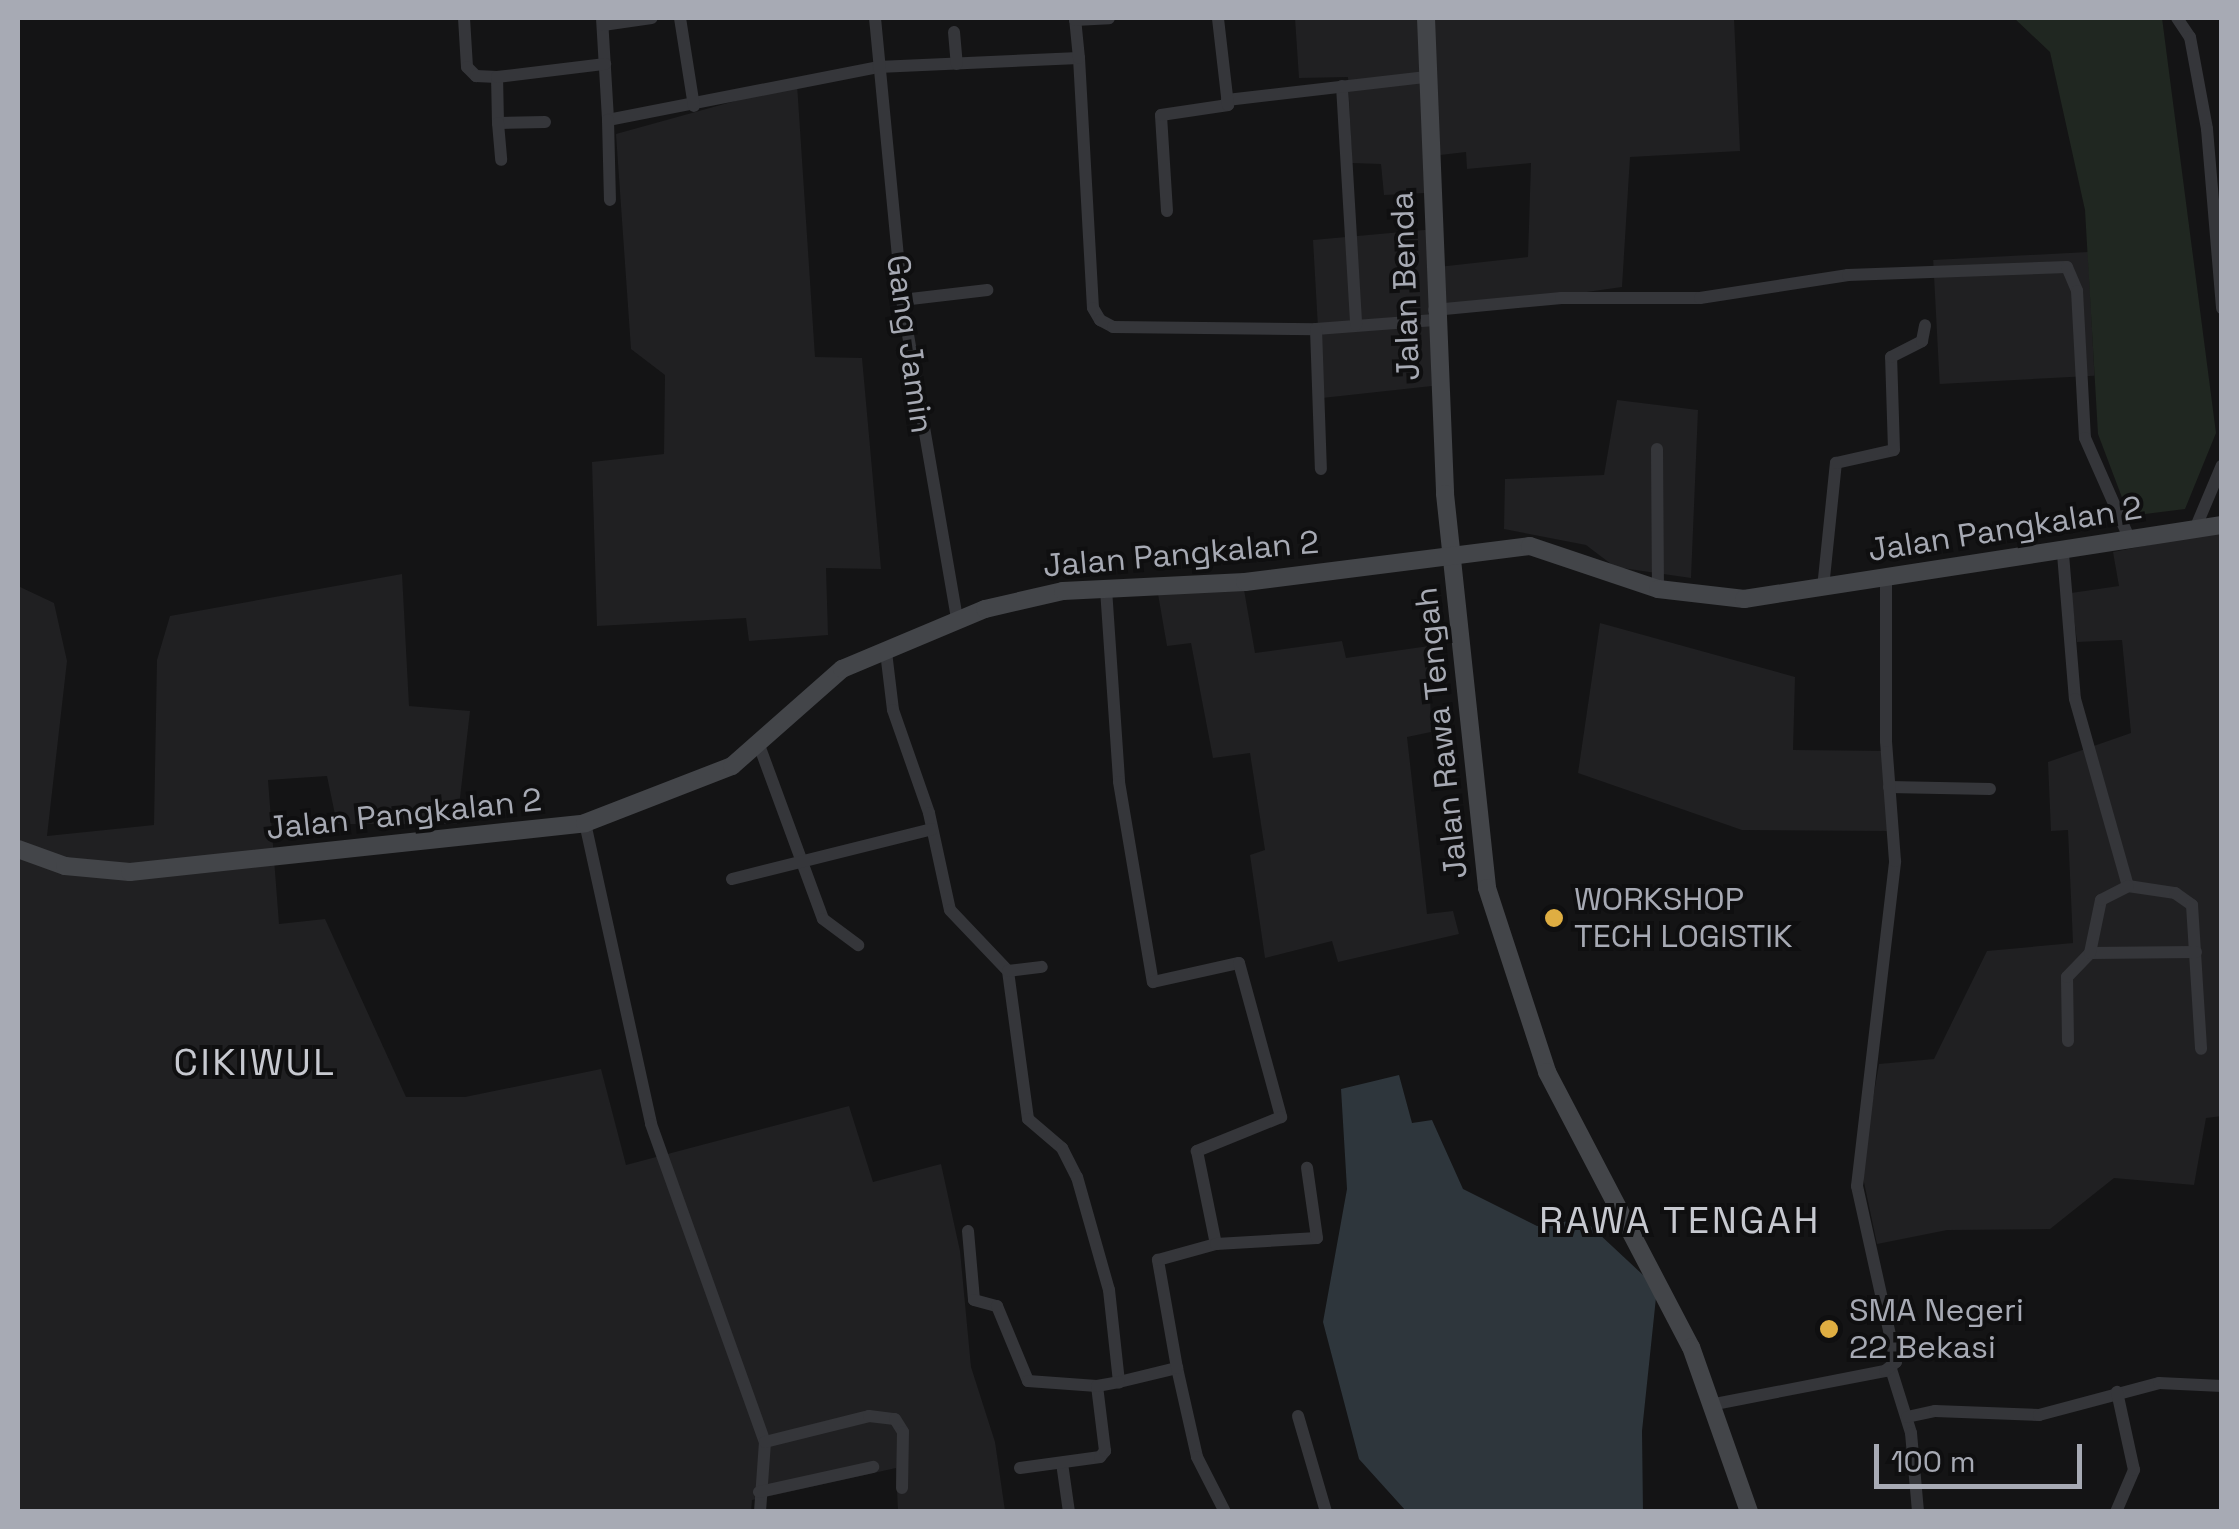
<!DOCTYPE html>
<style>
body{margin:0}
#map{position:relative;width:2239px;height:1529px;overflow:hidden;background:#141415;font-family:"Space Grotesk",sans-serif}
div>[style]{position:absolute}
.built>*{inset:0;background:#202022;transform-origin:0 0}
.green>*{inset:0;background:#202721}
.water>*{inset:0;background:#2e363c}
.street>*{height:12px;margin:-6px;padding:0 6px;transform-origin:6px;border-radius:6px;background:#35363a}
.secondary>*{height:18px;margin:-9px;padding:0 9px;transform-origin:9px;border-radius:9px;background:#434549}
.dots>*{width:28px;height:28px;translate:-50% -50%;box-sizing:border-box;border:5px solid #0f0f10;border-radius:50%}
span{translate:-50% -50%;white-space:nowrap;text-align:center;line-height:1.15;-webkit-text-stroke:8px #0f0f10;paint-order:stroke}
.street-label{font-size:32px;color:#a7aab4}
.poi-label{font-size:32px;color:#a7aab4}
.left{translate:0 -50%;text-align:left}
.quarter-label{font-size:38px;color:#c7c9d0;letter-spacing:2.5px}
.frame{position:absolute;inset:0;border:20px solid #a7aab4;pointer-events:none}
.scale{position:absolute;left:1874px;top:1444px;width:208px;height:45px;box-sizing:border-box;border:5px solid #a7aab4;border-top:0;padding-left:12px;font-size:30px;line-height:35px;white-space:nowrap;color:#a7aab4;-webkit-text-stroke:8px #0f0f10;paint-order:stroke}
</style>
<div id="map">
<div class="built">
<div style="clip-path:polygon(1295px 18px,1734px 18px,1740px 151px,1630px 157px,1622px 287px,1431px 314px,1432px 386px,1322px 398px,1313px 240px,1435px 229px,1438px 267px,1528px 257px,1531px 163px,1467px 169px,1466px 152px,1423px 157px,1425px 193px,1384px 195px,1381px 164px,1352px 163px,1348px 77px,1299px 78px)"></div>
<div style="clip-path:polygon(797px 84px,815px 357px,862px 358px,881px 569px,826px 568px,828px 635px,749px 641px,746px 618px,597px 626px,592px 462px,664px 454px,665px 375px,631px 349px,616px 134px)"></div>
<div style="left:2088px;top:252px;width:124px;height:155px;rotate:87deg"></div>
<div style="clip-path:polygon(1617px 400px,1698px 410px,1691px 578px,1615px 567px,1586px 545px,1504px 529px,1505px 479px,1604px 475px)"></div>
<div style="clip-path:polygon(2221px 531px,2222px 1116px,2206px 1118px,2194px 1185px,2114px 1178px,2050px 1229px,1947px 1230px,1877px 1244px,1861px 1168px,1879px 1064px,1934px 1059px,1987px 951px,2073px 943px,2068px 830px,2051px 831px,2048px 762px,2131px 733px,2122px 640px,2077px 642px,2071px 593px,2119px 586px,2113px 552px)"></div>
<div style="clip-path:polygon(402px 574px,409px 706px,470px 711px,457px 824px,337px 824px,327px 776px,268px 780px,279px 924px,325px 919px,406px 1097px,465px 1097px,601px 1069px,626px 1165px,849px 1106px,873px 1182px,941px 1164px,960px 1251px,971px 1367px,995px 1442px,1005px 1511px,898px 1511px,896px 1468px,752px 1500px,751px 1512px,18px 1512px,18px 586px,54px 603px,67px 661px,47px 836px,154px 825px,157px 660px,170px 616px)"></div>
<div style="clip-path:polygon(1243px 584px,1255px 653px,1342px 641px,1346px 658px,1429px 646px,1431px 732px,1407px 737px,1427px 914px,1453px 911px,1459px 934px,1338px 962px,1332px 941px,1265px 958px,1250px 855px,1265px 850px,1250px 753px,1213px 758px,1191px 643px,1167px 646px,1157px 588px)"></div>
<div style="clip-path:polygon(1600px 623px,1795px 677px,1793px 750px,1888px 751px,1890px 831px,1742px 830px,1578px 773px)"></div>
</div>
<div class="green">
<div style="clip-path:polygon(2014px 18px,2162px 18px,2216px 433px,2185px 509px,2129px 516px,2098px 434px,2085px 210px,2050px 52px)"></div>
</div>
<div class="water">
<div style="clip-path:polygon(1399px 1075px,1412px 1123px,1432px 1120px,1463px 1189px,1537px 1226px,1583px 1219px,1657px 1288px,1642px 1431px,1643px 1512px,1406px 1511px,1359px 1459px,1323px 1322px,1347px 1189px,1341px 1089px)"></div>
</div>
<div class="street">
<div style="left:464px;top:18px;width:49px;rotate:86.5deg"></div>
<div style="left:467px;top:67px;width:13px;rotate:45deg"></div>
<div style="left:476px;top:76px;width:21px;rotate:3deg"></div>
<div style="left:602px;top:18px;width:102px;rotate:86.6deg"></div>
<div style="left:608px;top:120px;width:275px;rotate:-11.1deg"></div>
<div style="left:878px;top:67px;width:201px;rotate:-2.6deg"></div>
<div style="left:1079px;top:58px;width:250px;rotate:86.8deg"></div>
<div style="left:1093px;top:308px;width:14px;rotate:60deg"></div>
<div style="left:1100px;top:320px;width:15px;rotate:28deg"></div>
<div style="left:1113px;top:327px;width:203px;rotate:0.6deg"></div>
<div style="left:1316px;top:329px;width:119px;rotate:-4.3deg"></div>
<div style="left:680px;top:18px;width:89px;rotate:81deg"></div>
<div style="left:875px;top:18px;width:283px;rotate:84.5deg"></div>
<div style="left:902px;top:300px;width:324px;rotate:80.2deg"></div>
<div style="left:1075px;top:18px;width:40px;rotate:84.3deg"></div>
<div style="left:2177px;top:18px;width:23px;rotate:56deg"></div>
<div style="left:2190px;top:37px;width:94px;rotate:79.5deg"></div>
<div style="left:2207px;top:129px;width:180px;rotate:85.2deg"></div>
<div style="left:1075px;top:20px;width:34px;rotate:-3deg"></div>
<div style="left:603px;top:25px;width:49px;rotate:-8.1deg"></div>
<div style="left:954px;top:32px;width:32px;rotate:85deg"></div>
<div style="left:1342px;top:86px;width:239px;rotate:86.6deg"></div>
<div style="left:1227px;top:100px;width:201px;rotate:-6.6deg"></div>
<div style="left:608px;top:120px;width:80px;rotate:88.6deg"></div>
<div style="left:545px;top:122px;width:47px;rotate:178.8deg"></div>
<div style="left:498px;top:123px;width:46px;rotate:-91.2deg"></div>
<div style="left:497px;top:77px;width:109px;rotate:-6.9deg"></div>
<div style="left:498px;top:123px;width:37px;rotate:85deg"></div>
<div style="left:1167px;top:211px;width:96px;rotate:-93.6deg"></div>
<div style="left:1161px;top:115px;width:68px;rotate:-8.5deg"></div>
<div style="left:1228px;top:105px;width:88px;rotate:-96.6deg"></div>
<div style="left:902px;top:300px;width:86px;rotate:-6.7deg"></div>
<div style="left:1434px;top:310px;width:128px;rotate:-5.4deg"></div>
<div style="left:1561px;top:298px;width:139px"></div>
<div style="left:1700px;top:298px;width:150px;rotate:-8.8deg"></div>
<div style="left:1848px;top:275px;width:219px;rotate:-2.1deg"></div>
<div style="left:2067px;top:267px;width:26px;rotate:67deg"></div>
<div style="left:2077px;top:291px;width:147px;rotate:86.9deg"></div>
<div style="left:2085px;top:438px;width:111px;rotate:66.2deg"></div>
<div style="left:1316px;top:329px;width:140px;rotate:88deg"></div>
<div style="left:1657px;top:449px;width:140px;rotate:89.6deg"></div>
<div style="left:2195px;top:529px;width:69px;rotate:-67.1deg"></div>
<div style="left:2063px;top:554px;width:145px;rotate:85.3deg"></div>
<div style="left:2075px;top:699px;width:194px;rotate:74.2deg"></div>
<div style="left:2128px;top:886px;width:48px;rotate:8.5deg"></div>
<div style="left:2175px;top:893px;width:21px;rotate:35deg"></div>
<div style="left:2192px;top:905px;width:144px;rotate:86.4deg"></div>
<div style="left:1823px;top:588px;width:126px;rotate:-84.1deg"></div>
<div style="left:1836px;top:463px;width:59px;rotate:-12.6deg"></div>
<div style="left:1894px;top:450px;width:93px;rotate:-91.8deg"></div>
<div style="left:1891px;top:357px;width:35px;rotate:-27deg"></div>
<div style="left:1922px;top:341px;width:16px;rotate:-79deg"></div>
<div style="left:1106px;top:589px;width:193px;rotate:86.1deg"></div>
<div style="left:1119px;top:782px;width:203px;rotate:80.4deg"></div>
<div style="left:1153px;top:982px;width:88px;rotate:-12.5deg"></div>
<div style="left:1239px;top:963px;width:160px;rotate:74.7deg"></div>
<div style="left:1281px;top:1117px;width:91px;rotate:158deg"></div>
<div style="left:1197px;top:1151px;width:95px;rotate:78.5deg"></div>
<div style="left:886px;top:652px;width:58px;rotate:83.1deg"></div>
<div style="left:893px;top:710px;width:109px;rotate:70.7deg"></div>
<div style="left:929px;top:813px;width:99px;rotate:77.8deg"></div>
<div style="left:950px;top:910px;width:84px;rotate:46.4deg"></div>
<div style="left:1008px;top:971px;width:149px;rotate:82.3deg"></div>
<div style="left:1028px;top:1119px;width:45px;rotate:40.5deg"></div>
<div style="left:1062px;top:1148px;width:33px;rotate:63deg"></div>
<div style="left:1077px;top:1177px;width:117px;rotate:74.2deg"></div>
<div style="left:1109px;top:1290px;width:93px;rotate:83.8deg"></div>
<div style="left:1119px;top:1382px;width:60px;rotate:-13.6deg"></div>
<div style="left:1177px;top:1368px;width:91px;rotate:77.3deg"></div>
<div style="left:1197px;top:1457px;width:62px;rotate:63deg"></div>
<div style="left:759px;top:745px;width:185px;rotate:69.8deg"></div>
<div style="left:823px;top:919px;width:44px;rotate:36.6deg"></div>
<div style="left:1889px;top:787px;width:101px;rotate:1.1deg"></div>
<div style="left:585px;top:823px;width:308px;rotate:77.6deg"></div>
<div style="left:651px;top:1124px;width:338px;rotate:70.3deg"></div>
<div style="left:765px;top:1442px;width:70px;rotate:94.1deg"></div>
<div style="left:732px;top:879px;width:206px;rotate:-14deg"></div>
<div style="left:2090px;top:953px;width:106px;rotate:-0.5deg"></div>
<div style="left:1008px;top:971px;width:34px;rotate:-7deg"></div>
<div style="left:2068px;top:1041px;width:64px;rotate:-90.9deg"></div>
<div style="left:2067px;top:977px;width:33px;rotate:-46deg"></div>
<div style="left:2090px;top:953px;width:54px;rotate:-78.3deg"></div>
<div style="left:2101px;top:900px;width:30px;rotate:-27deg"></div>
<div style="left:968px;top:1231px;width:69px;rotate:85deg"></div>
<div style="left:974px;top:1300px;width:24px;rotate:15deg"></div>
<div style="left:997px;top:1306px;width:81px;rotate:67.5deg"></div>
<div style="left:1028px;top:1381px;width:69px;rotate:4.1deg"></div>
<div style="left:1177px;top:1368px;width:110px;rotate:-100deg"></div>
<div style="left:1158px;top:1260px;width:60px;rotate:-15.4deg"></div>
<div style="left:1216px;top:1244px;width:101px;rotate:-3.4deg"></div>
<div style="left:1317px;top:1238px;width:71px;rotate:-98.1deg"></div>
<div style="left:1891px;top:1369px;width:67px;rotate:72.6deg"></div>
<div style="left:1911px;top:1433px;width:79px;rotate:84.9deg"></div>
<div style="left:1715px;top:1404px;width:173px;rotate:-11deg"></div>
<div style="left:1885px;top:1371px;width:14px;rotate:-39deg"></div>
<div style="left:1896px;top:1362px;width:180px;rotate:-102.5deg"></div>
<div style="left:1857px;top:1186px;width:327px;rotate:-83.3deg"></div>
<div style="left:1895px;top:861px;width:120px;rotate:-94.3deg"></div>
<div style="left:1886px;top:741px;width:164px;rotate:-90deg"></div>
<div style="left:1298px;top:1416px;width:100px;rotate:73.7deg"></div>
<div style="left:1907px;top:1417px;width:29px;rotate:-12deg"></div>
<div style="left:1935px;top:1411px;width:104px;rotate:2.2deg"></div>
<div style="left:2039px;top:1415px;width:124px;rotate:-14.9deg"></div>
<div style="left:2159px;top:1383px;width:63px;rotate:2.7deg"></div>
<div style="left:765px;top:1442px;width:107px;rotate:-14deg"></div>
<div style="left:869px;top:1416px;width:26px;rotate:7deg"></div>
<div style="left:895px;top:1419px;width:15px;rotate:58deg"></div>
<div style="left:903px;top:1432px;width:56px;rotate:91deg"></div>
<div style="left:1062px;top:1463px;width:49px;rotate:81.9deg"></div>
<div style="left:1020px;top:1468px;width:81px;rotate:-7.8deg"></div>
<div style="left:1100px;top:1457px;width:8px;rotate:-50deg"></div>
<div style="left:1105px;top:1451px;width:65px;rotate:-97deg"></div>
<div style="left:1097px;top:1386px;width:22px;rotate:-10deg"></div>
<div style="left:759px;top:1492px;width:117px;rotate:-12.4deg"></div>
<div style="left:2116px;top:1512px;width:46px;rotate:-66.8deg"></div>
<div style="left:2134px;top:1470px;width:80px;rotate:-102.3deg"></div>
</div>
<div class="secondary">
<div style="left:1426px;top:18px;width:476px;rotate:87.7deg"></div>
<div style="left:1445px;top:494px;width:396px;rotate:83.9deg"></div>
<div style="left:1487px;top:888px;width:194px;rotate:71.9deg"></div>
<div style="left:1547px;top:1072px;width:310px;rotate:62.4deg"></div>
<div style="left:1691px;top:1347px;width:175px;rotate:70.6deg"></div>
<div style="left:18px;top:849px;width:50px;rotate:19.9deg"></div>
<div style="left:65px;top:866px;width:65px;rotate:5.3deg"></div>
<div style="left:130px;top:872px;width:458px;rotate:-6.1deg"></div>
<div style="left:585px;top:823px;width:158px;rotate:-21.2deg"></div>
<div style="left:732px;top:766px;width:147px;rotate:-41.4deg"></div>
<div style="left:842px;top:669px;width:155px;rotate:-22.8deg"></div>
<div style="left:985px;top:609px;width:80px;rotate:-13deg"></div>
<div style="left:1063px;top:591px;width:182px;rotate:-2.8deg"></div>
<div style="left:1245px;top:582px;width:287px;rotate:-7.2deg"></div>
<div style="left:1530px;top:546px;width:135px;rotate:18.6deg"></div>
<div style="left:1658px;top:589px;width:87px;rotate:6.6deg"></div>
<div style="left:1744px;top:599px;width:484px;rotate:-8.8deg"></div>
</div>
<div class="dots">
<div style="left:1554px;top:918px;background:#dfae42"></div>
<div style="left:1829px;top:1329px;background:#dfae42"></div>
</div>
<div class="street-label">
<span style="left:1405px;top:286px;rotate:-92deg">Jalan Benda</span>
<span style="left:910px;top:344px;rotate:82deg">Gang Jamin</span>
<span style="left:2005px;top:529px;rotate:-9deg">Jalan Pangkalan 2</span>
<span style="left:1181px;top:554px;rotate:-5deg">Jalan Pangkalan 2</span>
<span style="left:1441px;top:733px;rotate:-96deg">Jalan Rawa Tengah</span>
<span style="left:404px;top:814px;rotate:-6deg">Jalan Pangkalan 2</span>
</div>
<div class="poi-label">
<span class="left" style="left:1574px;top:918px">WORKSHOP<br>TECH LOGISTIK</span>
<span class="left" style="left:1849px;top:1329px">SMA Negeri<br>22 Bekasi</span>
</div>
<div class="quarter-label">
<span style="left:255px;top:1063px">CIKIWUL</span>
<span style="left:1680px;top:1221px">RAWA TENGAH</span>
</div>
<div class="frame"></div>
<div class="scale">100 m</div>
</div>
